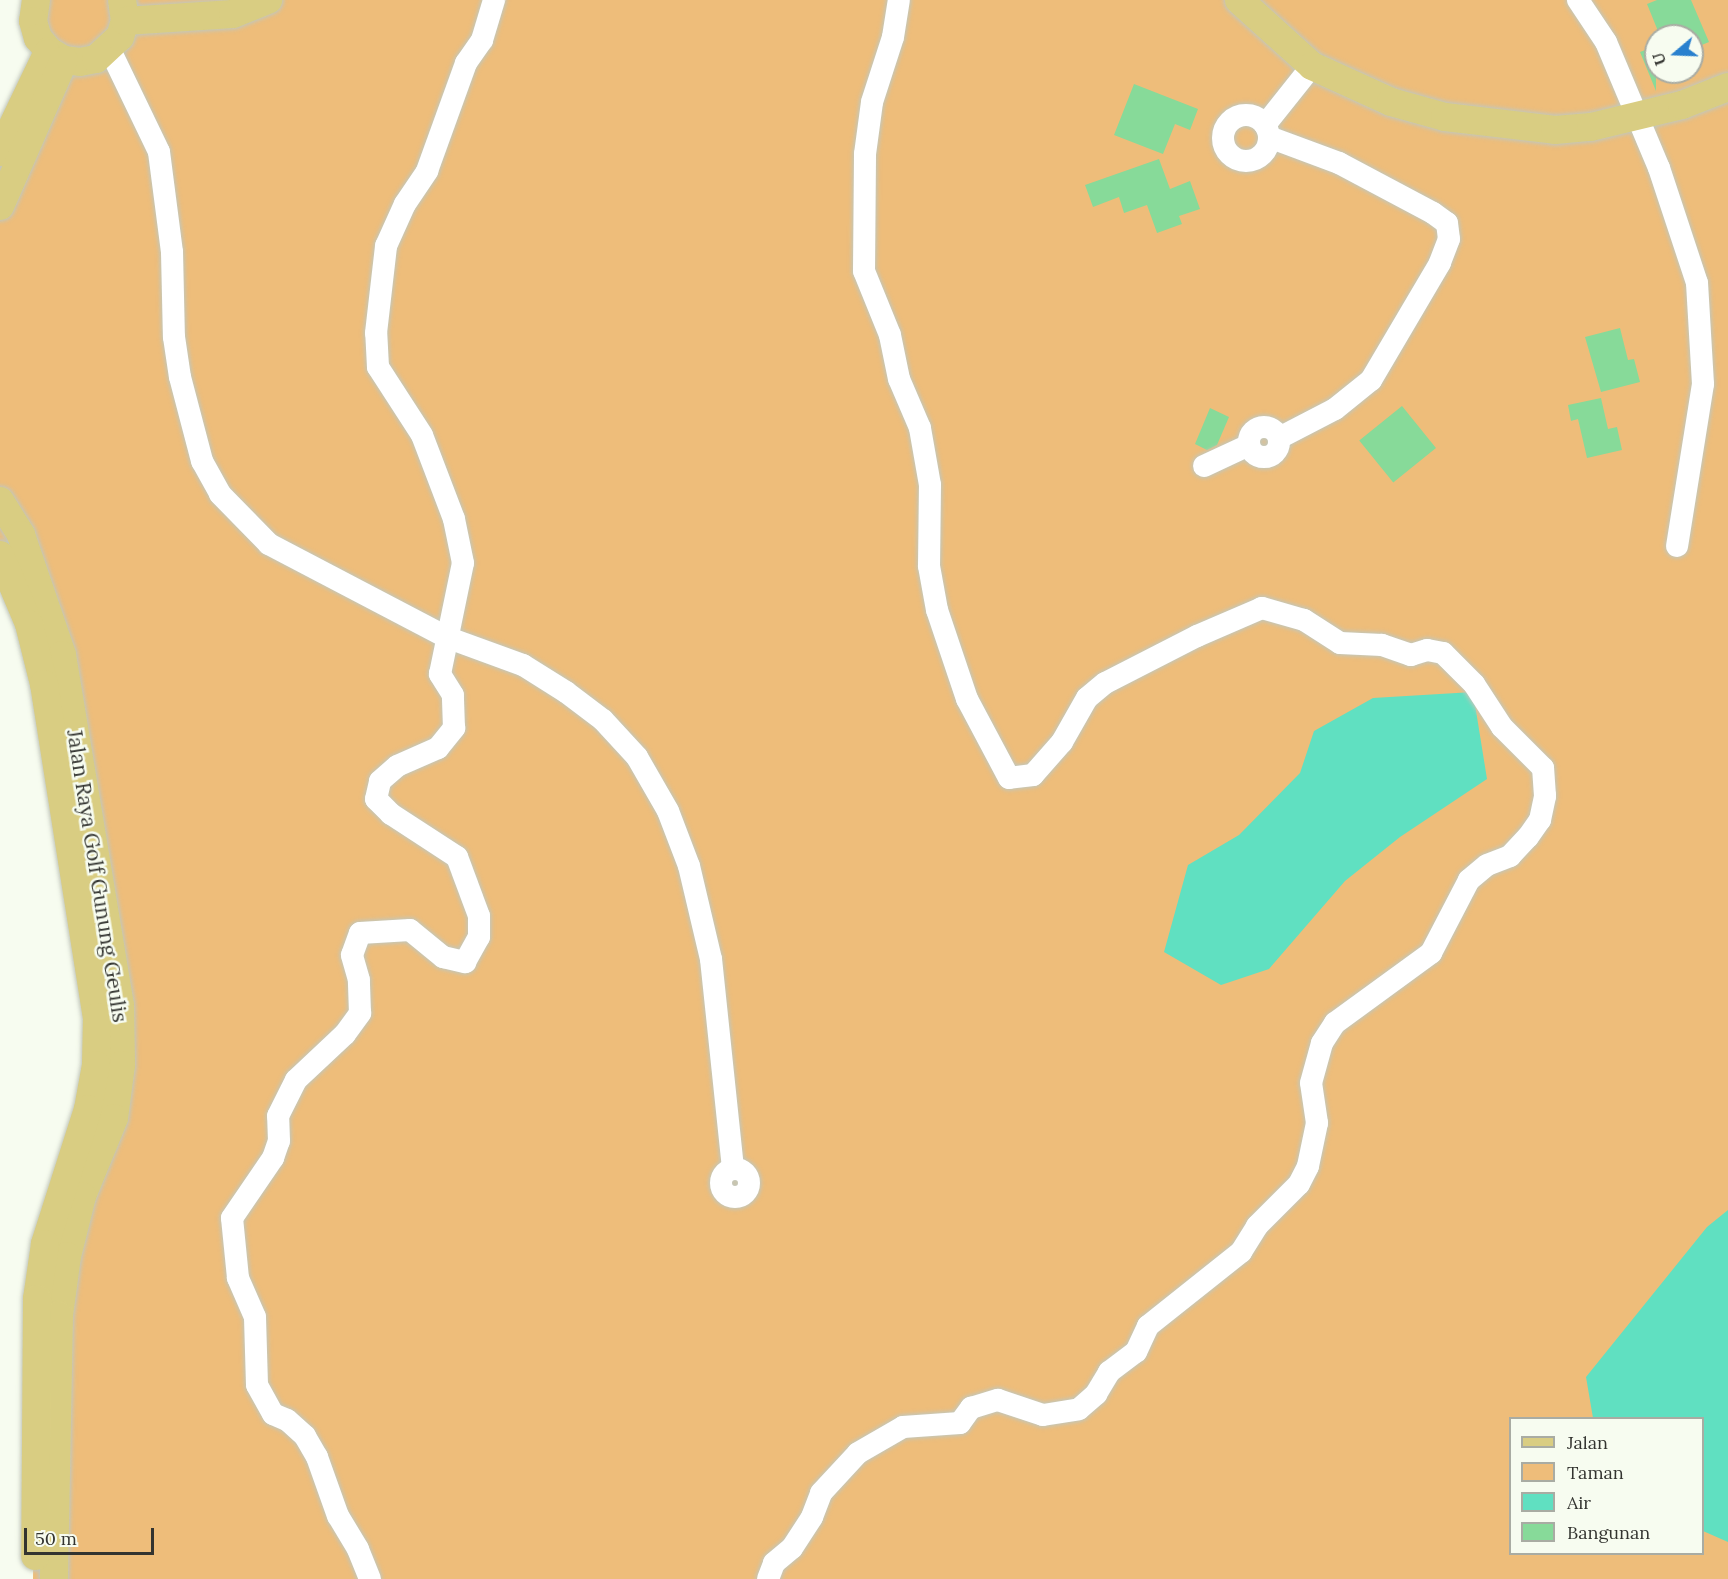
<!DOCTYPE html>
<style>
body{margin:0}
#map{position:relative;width:1728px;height:1579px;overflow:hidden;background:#f7fcf0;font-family:Lora,serif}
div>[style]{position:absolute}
.green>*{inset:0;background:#eebd7a}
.water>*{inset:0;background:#60e0c1}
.building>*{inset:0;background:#87da99;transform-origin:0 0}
.roads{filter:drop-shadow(0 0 2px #c2c7bb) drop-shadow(0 0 2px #c2c7bb)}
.minor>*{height:22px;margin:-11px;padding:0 11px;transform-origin:11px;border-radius:11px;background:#fff}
.minor>.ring{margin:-11px;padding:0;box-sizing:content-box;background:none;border:22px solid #fff;border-radius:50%}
.major>*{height:28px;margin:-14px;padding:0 14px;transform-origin:14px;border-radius:14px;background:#d9cd82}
span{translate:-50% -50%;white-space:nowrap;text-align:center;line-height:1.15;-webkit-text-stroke:5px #f7fcf0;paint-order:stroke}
.street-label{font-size:21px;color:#333430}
.legend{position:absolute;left:1509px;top:1417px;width:195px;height:138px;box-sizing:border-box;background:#f7fcf0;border:2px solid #a9aca3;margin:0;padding:8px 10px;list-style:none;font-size:18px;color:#333430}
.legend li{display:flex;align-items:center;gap:12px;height:30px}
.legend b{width:30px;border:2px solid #a9aca3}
.north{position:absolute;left:1644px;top:24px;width:60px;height:60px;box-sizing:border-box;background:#f7fcf0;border:2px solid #a9aca3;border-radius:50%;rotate:251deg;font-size:16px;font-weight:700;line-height:24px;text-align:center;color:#333430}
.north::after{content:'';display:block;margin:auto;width:21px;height:27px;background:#2980ce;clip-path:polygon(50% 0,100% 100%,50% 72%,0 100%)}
.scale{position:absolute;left:24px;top:1528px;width:130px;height:27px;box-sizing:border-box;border:3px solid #333430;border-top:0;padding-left:8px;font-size:18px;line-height:21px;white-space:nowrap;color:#333430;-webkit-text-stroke:4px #f7fcf0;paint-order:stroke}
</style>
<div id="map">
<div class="green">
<div style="clip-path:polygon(evenodd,36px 0,1728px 0,1728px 1579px,33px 1579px,36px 1338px,96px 1060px,44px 684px,0 555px,0 152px,49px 51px,36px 0,1656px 36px,1692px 36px,1692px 72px,1656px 72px,1656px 36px,36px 0,1510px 1418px,1702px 1418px,1702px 1554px,1510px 1554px,1510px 1418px)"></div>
</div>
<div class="water">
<div style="clip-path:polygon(1473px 692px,1487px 779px,1400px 837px,1345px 881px,1269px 969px,1221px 985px,1164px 952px,1188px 865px,1239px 835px,1300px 773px,1314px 731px,1373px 698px)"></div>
<div style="clip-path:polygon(1728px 1210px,1728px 1542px,1703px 1531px,1702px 1418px,1593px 1418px,1586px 1377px,1707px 1227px)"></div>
</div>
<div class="building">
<div style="clip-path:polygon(1657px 0,1691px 0,1709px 42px,1692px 49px,1692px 36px,1660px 36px,1647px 4px)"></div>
<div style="clip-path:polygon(1656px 46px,1656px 91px,1640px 52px)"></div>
<div style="clip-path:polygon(1134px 84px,1198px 109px,1190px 130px,1175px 124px,1163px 154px,1114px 135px)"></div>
<div style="clip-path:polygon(1159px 159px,1170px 189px,1190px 181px,1200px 209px,1179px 216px,1182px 224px,1157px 233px,1147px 205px,1124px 213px,1119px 197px,1093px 207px,1085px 185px)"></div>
<div style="clip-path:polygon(1620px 328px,1628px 360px,1634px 359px,1640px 382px,1601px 392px,1585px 337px)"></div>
<div style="clip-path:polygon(1601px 398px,1608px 429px,1617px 427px,1622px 450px,1587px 458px,1578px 419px,1571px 421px,1568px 405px)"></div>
<div style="left:1402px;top:406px;width:54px;height:55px;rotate:51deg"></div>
<div style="clip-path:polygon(1210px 408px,1229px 417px,1217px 445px,1207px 450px,1195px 444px)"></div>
</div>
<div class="roads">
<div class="minor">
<div style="left:1578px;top:0;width:50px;rotate:56.3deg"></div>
<div style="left:1606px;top:42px;width:137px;rotate:67.2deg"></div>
<div style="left:1659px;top:168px;width:121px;rotate:71.7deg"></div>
<div style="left:1697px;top:283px;width:101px;rotate:86.6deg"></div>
<div style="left:1703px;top:384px;width:164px;rotate:99.1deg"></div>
<div style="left:110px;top:50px;width:113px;rotate:64.3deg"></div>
<div style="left:159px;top:152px;width:101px;rotate:82.6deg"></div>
<div style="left:172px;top:252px;width:85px;rotate:88.7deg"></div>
<div style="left:174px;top:337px;width:40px;rotate:81.5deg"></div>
<div style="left:180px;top:377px;width:87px;rotate:75.3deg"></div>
<div style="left:202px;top:461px;width:38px;rotate:61deg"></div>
<div style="left:220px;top:494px;width:70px;rotate:45.6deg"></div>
<div style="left:269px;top:544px;width:200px;rotate:27.7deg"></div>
<div style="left:446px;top:637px;width:82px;rotate:20deg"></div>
<div style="left:523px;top:665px;width:51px;rotate:32.1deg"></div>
<div style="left:566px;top:692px;width:46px;rotate:37.1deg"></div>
<div style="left:603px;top:720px;width:50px;rotate:47.4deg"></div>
<div style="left:637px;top:757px;width:62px;rotate:60.1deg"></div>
<div style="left:668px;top:811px;width:59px;rotate:69.1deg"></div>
<div style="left:689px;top:866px;width:96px;rotate:76.7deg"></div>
<div style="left:711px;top:959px;width:210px;rotate:84deg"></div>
<div class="ring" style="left:1223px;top:115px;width:24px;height:24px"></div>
<div style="left:1265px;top:125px;width:75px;rotate:-51.5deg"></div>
<div style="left:1269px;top:137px;width:75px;rotate:20.4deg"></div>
<div style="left:1339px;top:163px;width:106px;rotate:28deg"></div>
<div style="left:1433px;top:213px;width:17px;rotate:36deg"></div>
<div style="left:1447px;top:223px;width:16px;rotate:83deg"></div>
<div style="left:1449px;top:239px;width:26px;rotate:111deg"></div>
<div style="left:1440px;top:263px;width:136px;rotate:120.5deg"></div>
<div style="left:1371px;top:380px;width:46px;rotate:141.1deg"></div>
<div style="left:1335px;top:409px;width:63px;rotate:152.6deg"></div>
<div class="ring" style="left:1249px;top:427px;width:8px;height:8px"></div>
<div style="left:1204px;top:466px;width:50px;rotate:-25deg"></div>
<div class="ring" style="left:721px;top:1169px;width:6px;height:6px"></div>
<div style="left:370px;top:1579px;width:32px;rotate:-112deg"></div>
<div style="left:358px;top:1549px;width:39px;rotate:-121deg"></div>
<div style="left:338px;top:1516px;width:63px;rotate:-109.6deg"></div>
<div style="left:317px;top:1457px;width:24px;rotate:-120deg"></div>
<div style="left:305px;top:1436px;width:24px;rotate:-138deg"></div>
<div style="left:287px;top:1420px;width:15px;rotate:-157deg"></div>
<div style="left:273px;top:1414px;width:33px;rotate:-119deg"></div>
<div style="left:257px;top:1385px;width:68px;rotate:-91.7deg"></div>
<div style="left:255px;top:1317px;width:43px;rotate:-113.6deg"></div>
<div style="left:238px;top:1278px;width:60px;rotate:-95.7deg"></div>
<div style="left:232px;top:1218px;width:73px;rotate:-55.7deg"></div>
<div style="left:273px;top:1158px;width:18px;rotate:-71deg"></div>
<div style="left:279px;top:1141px;width:25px;rotate:-92deg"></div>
<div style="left:278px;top:1116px;width:40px;rotate:-63.4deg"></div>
<div style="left:296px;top:1080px;width:67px;rotate:-43.2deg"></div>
<div style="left:345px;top:1034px;width:26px;rotate:-54deg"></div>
<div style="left:360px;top:1013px;width:33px;rotate:-92deg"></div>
<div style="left:359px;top:980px;width:26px;rotate:-106deg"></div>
<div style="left:352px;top:955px;width:23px;rotate:-70deg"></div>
<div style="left:360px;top:933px;width:50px;rotate:-3.4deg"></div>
<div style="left:410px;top:930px;width:43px;rotate:39.3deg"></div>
<div style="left:443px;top:957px;width:23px;rotate:13deg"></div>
<div style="left:465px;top:962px;width:29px;rotate:-61deg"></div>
<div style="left:479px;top:937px;width:21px;rotate:-90deg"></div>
<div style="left:479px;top:916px;width:63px;rotate:-110.4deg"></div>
<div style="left:457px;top:857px;width:79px;rotate:-146.9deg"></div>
<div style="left:391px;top:814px;width:21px;rotate:-135deg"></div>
<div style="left:376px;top:799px;width:18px;rotate:-77deg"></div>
<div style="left:380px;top:781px;width:23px;rotate:-41deg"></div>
<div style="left:397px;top:766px;width:45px;rotate:-23.7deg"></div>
<div style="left:438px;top:748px;width:26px;rotate:-51deg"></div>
<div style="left:454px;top:728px;width:33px;rotate:-92deg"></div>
<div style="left:453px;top:695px;width:25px;rotate:-122deg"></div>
<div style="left:440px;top:674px;width:113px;rotate:-78.3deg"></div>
<div style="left:463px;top:563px;width:45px;rotate:-101.6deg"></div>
<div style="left:454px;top:519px;width:90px;rotate:-110.9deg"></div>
<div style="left:422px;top:435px;width:81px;rotate:-122.9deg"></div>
<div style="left:378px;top:367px;width:34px;rotate:-93deg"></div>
<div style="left:376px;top:333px;width:88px;rotate:-83.4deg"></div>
<div style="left:386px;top:246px;width:46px;rotate:-65.7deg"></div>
<div style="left:405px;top:204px;width:40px;rotate:-56deg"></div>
<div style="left:427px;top:171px;width:115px;rotate:-70.1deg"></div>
<div style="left:466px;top:63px;width:28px;rotate:-55deg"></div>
<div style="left:482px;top:40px;width:42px;rotate:-73.3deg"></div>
<div style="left:768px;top:1579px;width:17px;rotate:-69deg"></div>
<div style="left:774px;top:1563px;width:23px;rotate:-40deg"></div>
<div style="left:792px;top:1548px;width:37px;rotate:-57deg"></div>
<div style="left:812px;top:1517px;width:26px;rotate:-69deg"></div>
<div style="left:821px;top:1493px;width:54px;rotate:-47.2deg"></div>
<div style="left:858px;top:1453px;width:52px;rotate:-30deg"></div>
<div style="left:903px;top:1427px;width:57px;rotate:-4deg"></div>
<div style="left:960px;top:1423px;width:19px;rotate:-54deg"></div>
<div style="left:971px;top:1408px;width:28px;rotate:-17deg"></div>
<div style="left:998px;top:1400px;width:47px;rotate:18.4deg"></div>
<div style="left:1043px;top:1415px;width:36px;rotate:-9deg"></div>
<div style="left:1079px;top:1409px;width:23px;rotate:-41deg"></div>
<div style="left:1096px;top:1394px;width:26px;rotate:-59deg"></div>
<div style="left:1109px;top:1372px;width:34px;rotate:-37deg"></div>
<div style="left:1136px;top:1352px;width:29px;rotate:-65deg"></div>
<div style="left:1148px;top:1326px;width:119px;rotate:-38.5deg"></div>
<div style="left:1241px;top:1252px;width:31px;rotate:-58deg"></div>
<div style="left:1257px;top:1226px;width:59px;rotate:-45deg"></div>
<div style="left:1299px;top:1184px;width:20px;rotate:-63deg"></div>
<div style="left:1308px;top:1166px;width:44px;rotate:-78.2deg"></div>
<div style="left:1317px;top:1123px;width:40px;rotate:-98.5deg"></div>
<div style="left:1311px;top:1083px;width:41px;rotate:-74.6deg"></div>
<div style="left:1322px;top:1043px;width:24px;rotate:-57deg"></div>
<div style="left:1335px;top:1023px;width:119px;rotate:-36.1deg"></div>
<div style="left:1431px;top:953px;width:82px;rotate:-62.5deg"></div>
<div style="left:1469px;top:880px;width:23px;rotate:-40deg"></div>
<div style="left:1487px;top:865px;width:25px;rotate:-21deg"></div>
<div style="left:1510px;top:856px;width:26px;rotate:-47deg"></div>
<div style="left:1528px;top:837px;width:21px;rotate:-55deg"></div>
<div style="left:1540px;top:820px;width:25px;rotate:-78deg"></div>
<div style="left:1545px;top:796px;width:28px;rotate:-94deg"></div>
<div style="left:1543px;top:768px;width:58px;rotate:-135deg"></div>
<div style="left:1502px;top:727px;width:51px;rotate:-123.1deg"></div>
<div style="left:1474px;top:684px;width:44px;rotate:-135deg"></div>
<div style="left:1443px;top:653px;width:16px;rotate:-169deg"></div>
<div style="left:1427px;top:650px;width:17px;rotate:163deg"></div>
<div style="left:1411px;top:655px;width:31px;rotate:-161deg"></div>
<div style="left:1382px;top:645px;width:42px;rotate:-177.3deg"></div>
<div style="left:1340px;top:643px;width:43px;rotate:-147.4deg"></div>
<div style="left:1304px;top:620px;width:44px;rotate:-164.1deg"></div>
<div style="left:1262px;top:608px;width:71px;rotate:156.7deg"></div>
<div style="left:1197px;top:636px;width:103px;rotate:152.9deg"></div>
<div style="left:1105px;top:683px;width:23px;rotate:140deg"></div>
<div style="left:1087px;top:698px;width:51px;rotate:119.6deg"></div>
<div style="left:1062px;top:742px;width:44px;rotate:131.3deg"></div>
<div style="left:1033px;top:775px;width:24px;rotate:173deg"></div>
<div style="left:1009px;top:778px;width:89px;rotate:-118deg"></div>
<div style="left:967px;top:699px;width:94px;rotate:-108.6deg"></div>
<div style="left:937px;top:610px;width:45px;rotate:-100.3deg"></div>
<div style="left:929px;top:566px;width:81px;rotate:-89.3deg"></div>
<div style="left:930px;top:485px;width:58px;rotate:-100deg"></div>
<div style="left:920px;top:428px;width:53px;rotate:-113.2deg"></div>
<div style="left:899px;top:379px;width:45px;rotate:-101.6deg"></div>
<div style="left:890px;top:335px;width:69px;rotate:-112.1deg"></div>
<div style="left:864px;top:271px;width:117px;rotate:-89.5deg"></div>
<div style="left:865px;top:154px;width:52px;rotate:-82.3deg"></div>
<div style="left:872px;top:102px;width:68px;rotate:-72.1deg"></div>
<div style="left:893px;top:37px;width:37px;rotate:-81deg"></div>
</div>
<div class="major">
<div style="left:36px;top:0;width:21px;rotate:98deg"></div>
<div style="left:33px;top:21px;width:18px;rotate:74deg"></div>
<div style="left:38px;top:38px;width:17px;rotate:50deg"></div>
<div style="left:49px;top:51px;width:17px;rotate:31deg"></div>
<div style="left:64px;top:60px;width:16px;rotate:7deg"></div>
<div style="left:80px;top:62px;width:16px;rotate:-11deg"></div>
<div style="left:96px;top:59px;width:33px;rotate:-43deg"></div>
<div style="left:120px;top:37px;width:17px;rotate:-73deg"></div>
<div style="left:125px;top:21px;width:21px;rotate:-98deg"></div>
<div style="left:1239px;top:0;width:98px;rotate:42.1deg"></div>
<div style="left:1312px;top:66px;width:87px;rotate:24.5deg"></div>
<div style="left:1391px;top:102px;width:56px;rotate:15.5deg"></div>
<div style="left:1445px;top:117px;width:111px;rotate:6.7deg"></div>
<div style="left:1555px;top:130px;width:36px;rotate:-5deg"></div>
<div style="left:1591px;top:127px;width:94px;rotate:-13.6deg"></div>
<div style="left:1682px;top:105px;width:49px;rotate:-21.4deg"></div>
<div style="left:125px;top:21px;width:108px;rotate:-3.7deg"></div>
<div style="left:233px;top:14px;width:38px;rotate:-22deg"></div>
<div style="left:0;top:152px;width:109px;rotate:-64.4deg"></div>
<div style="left:0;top:206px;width:159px;rotate:-66.3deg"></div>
<div style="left:0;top:501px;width:40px;rotate:58deg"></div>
<div style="left:21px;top:535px;width:127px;rotate:71.1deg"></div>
<div style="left:62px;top:655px;width:355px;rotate:80.6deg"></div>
<div style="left:120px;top:1005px;width:60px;rotate:89deg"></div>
<div style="left:121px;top:1065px;width:53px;rotate:97.5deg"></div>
<div style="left:114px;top:1118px;width:84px;rotate:112.3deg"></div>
<div style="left:82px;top:1196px;width:62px;rotate:104deg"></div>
<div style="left:67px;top:1256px;width:60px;rotate:97.7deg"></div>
<div style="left:59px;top:1315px;width:264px;rotate:91.1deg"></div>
<div style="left:0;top:555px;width:75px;rotate:67.2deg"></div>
<div style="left:29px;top:624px;width:62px;rotate:76deg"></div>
<div style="left:44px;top:684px;width:337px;rotate:81deg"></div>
<div style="left:97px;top:1017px;width:48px;rotate:91.2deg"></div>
<div style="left:96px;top:1065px;width:45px;rotate:100.3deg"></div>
<div style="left:88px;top:1109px;width:142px;rotate:107.7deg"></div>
<div style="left:45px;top:1244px;width:56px;rotate:98.3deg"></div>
<div style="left:37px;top:1299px;width:257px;rotate:90.4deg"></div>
</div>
</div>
<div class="street-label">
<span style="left:97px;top:876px;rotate:81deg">Jalan Raya Golf Gunung Geulis</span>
</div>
<ul class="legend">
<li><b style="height:8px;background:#d9cd82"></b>Jalan</li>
<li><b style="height:16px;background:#eebd7a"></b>Taman</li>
<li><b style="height:16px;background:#60e0c1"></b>Air</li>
<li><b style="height:16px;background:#87da99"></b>Bangunan</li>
</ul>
<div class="north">U</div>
<div class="scale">50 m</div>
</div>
